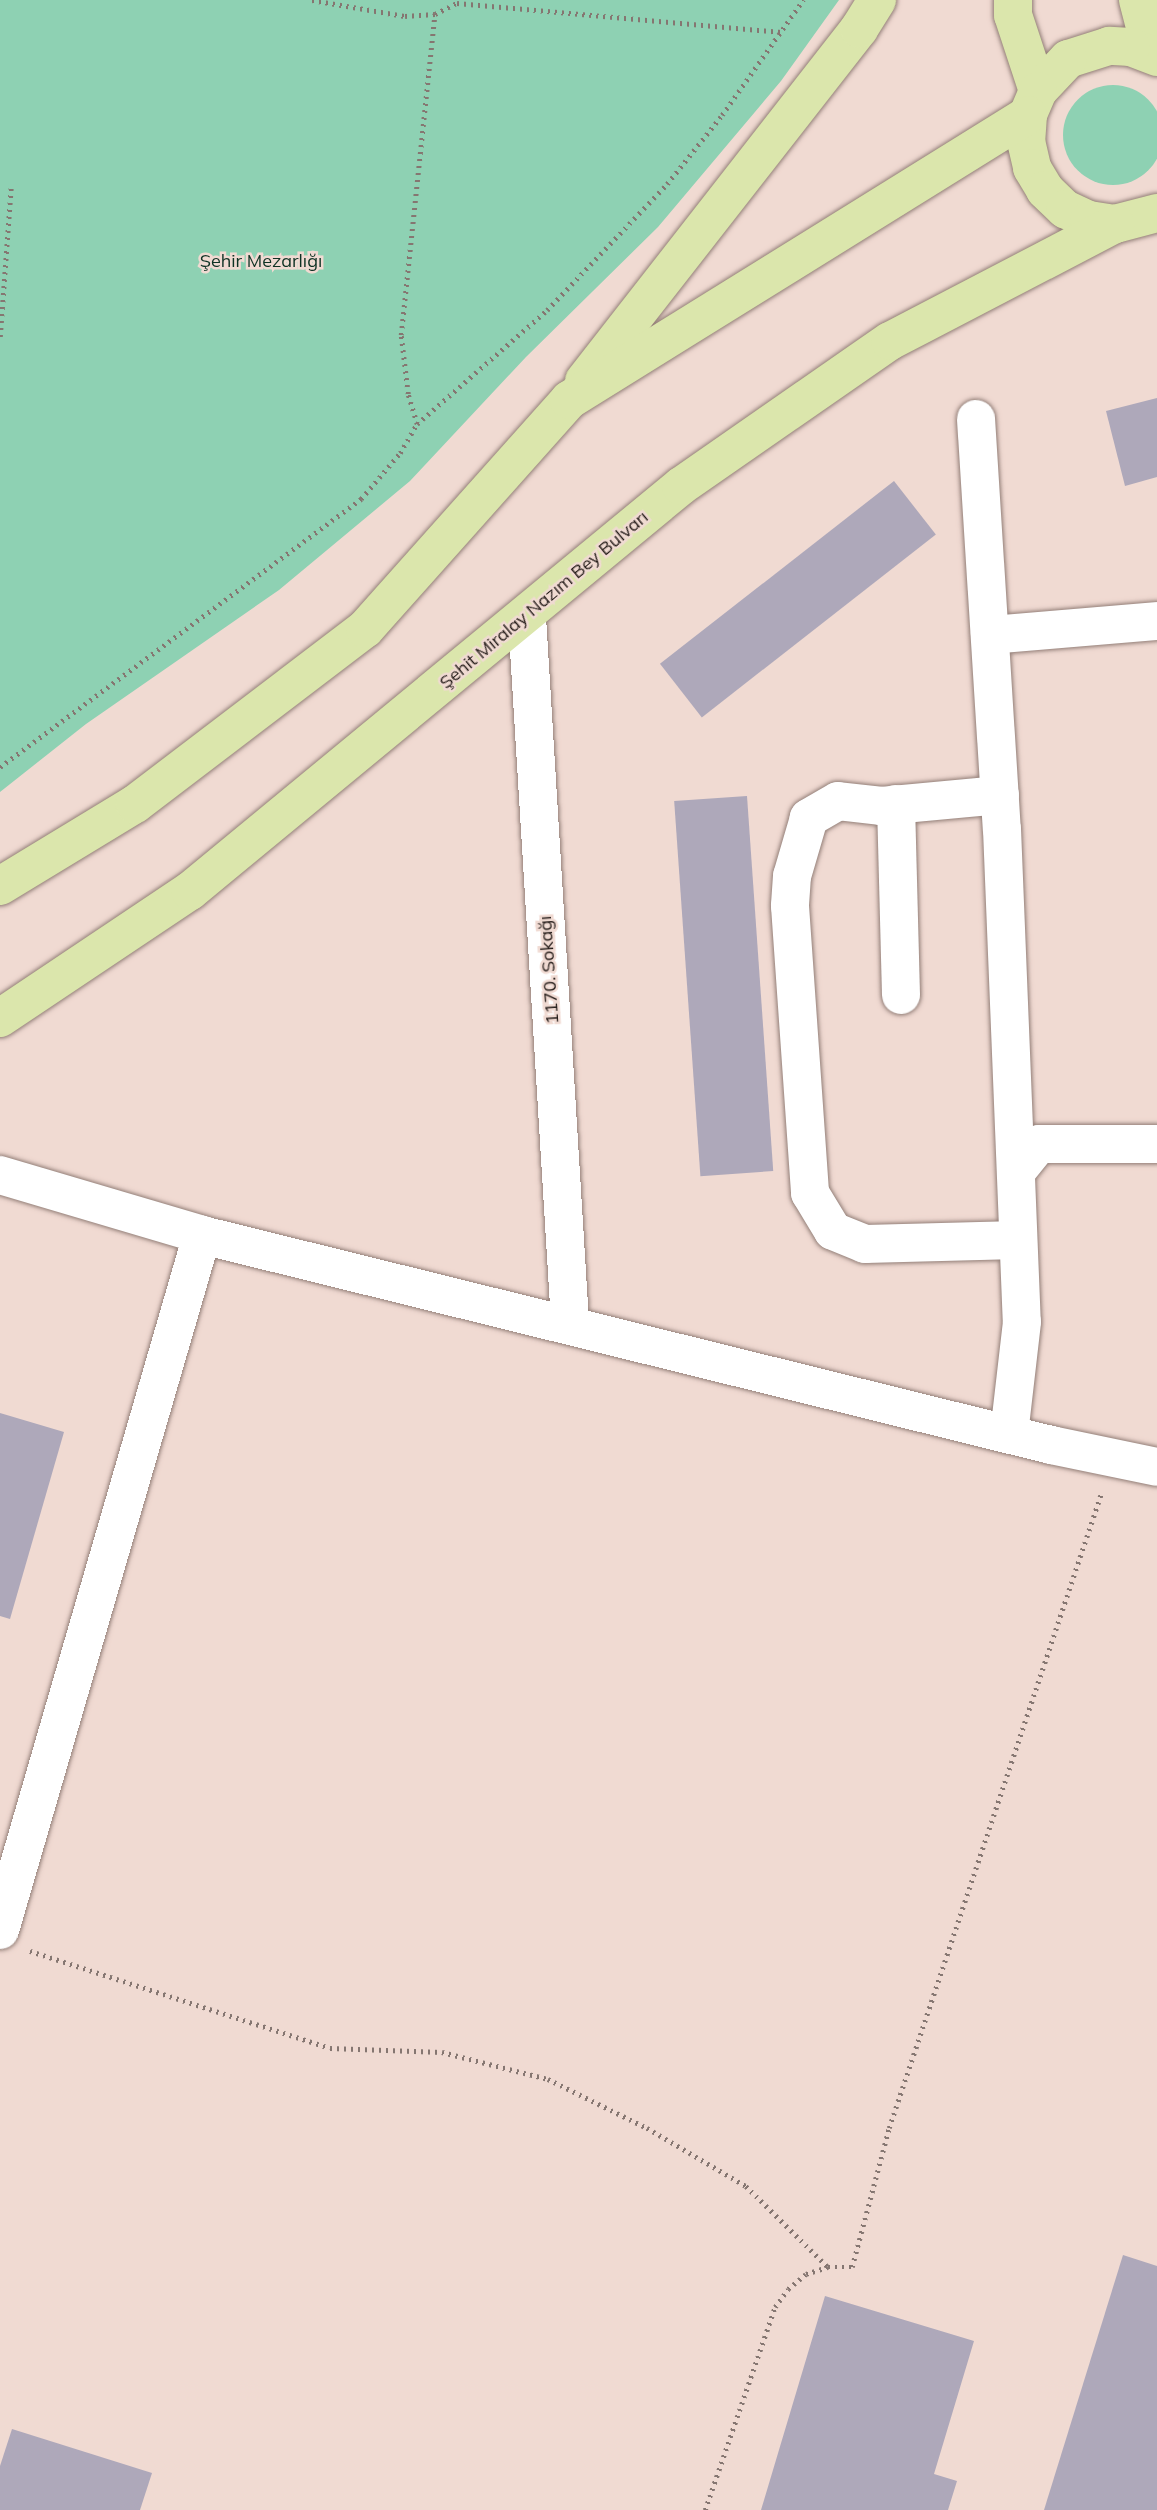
<!DOCTYPE html>
<meta charset="utf-8">
<style>
body{margin:0}
#map{position:relative;width:1157px;height:2510px;overflow:hidden;background:#f0dad2;font-family:Mulish,sans-serif}
div>[style]{position:absolute}
.green>*{inset:0;background:#8ed1b3}
.round{border-radius:50%}
.building>*{inset:0;background:#aea8ba;transform-origin:0 0}
.path>*{height:4.5px;margin-top:-2.25px;transform-origin:0;background:repeating-linear-gradient(90deg,#857671 0 2px,transparent 0 7px)}
.roads{filter:drop-shadow(0 0 2px #937f78) drop-shadow(0 0 2px #937f78)}
.minor>*{height:38px;margin:-19px;padding:0 19px;transform-origin:19px;border-radius:19px;background:#fff}
.major>*{height:38px;margin:-19px;padding:0 19px;transform-origin:19px;border-radius:19px;background:#dbe6ac}
span{translate:-50% -50%;white-space:nowrap;text-align:center;line-height:1.15;-webkit-text-stroke:5px #f0dad2;paint-order:stroke}
.park-label{font-size:18px;color:#0e3224}
.street-label{font-size:18px;color:#221a17}
</style>
<div id="map">
<div class="green">
<div style="clip-path:polygon(0 0,839px 0,781px 81px,658px 227px,526px 357px,410px 481px,279px 590px,86px 724px,0 792px)"></div>
<div class="round" style="left:1063px;top:85px;width:100px;height:100px"></div>
</div>
<div class="building">
<div style="clip-path:polygon(1157px 398px,1157px 477px,1125px 486px,1106px 411px)"></div>
<div style="left:894px;top:481px;width:68px;height:297px;rotate:52deg"></div>
<div style="left:747px;top:796px;width:376px;height:73px;rotate:86deg"></div>
<div style="clip-path:polygon(0 1413px,64px 1432px,10px 1619px,0 1616px)"></div>
<div style="clip-path:polygon(1123px 2255px,1157px 2266px,1157px 2510px,1044px 2510px)"></div>
<div style="clip-path:polygon(825px 2296px,974px 2341px,934px 2474px,957px 2481px,948px 2510px,761px 2510px)"></div>
<div style="clip-path:polygon(12px 2429px,152px 2473px,140px 2510px,0 2510px,0 2466px)"></div>
</div>
<div class="path">
<div style="left:312px;top:0;width:94px;rotate:9.8deg"></div>
<div style="left:405px;top:16px;width:30px;rotate:-4deg"></div>
<div style="left:435px;top:14px;width:25px;rotate:-27deg"></div>
<div style="left:457px;top:3px;width:326px;rotate:5.1deg"></div>
<div style="left:0;top:337px;width:151px;rotate:-85.8deg"></div>
<div style="left:417px;top:424px;width:31px;rotate:-107deg"></div>
<div style="left:408px;top:394px;width:59px;rotate:-96.8deg"></div>
<div style="left:401px;top:335px;width:323px;rotate:-84deg"></div>
<div style="left:0;top:767px;width:450px;rotate:-36.6deg"></div>
<div style="left:361px;top:499px;width:60px;rotate:-49.7deg"></div>
<div style="left:400px;top:453px;width:34px;rotate:-60deg"></div>
<div style="left:417px;top:424px;width:173px;rotate:-41.2deg"></div>
<div style="left:547px;top:310px;width:174px;rotate:-46.4deg"></div>
<div style="left:667px;top:184px;width:88px;rotate:-51.4deg"></div>
<div style="left:722px;top:115px;width:141px;rotate:-54.8deg"></div>
<div style="left:30px;top:1951px;width:315px;rotate:17.9deg"></div>
<div style="left:330px;top:2048px;width:112px;rotate:2deg"></div>
<div style="left:442px;top:2052px;width:109px;rotate:14.3deg"></div>
<div style="left:548px;top:2079px;width:110px;rotate:26.3deg"></div>
<div style="left:647px;top:2128px;width:115px;rotate:30.4deg"></div>
<div style="left:746px;top:2186px;width:115px;rotate:44.6deg"></div>
<div style="left:705px;top:2510px;width:215px;rotate:-71deg"></div>
<div style="left:775px;top:2307px;width:22px;rotate:-54deg"></div>
<div style="left:788px;top:2289px;width:23px;rotate:-40deg"></div>
<div style="left:806px;top:2274px;width:23px;rotate:-18deg"></div>
<div style="left:828px;top:2267px;width:24px"></div>
<div style="left:852px;top:2267px;width:144px;rotate:-75.1deg"></div>
<div style="left:889px;top:2128px;width:669px;rotate:-71.51deg"></div>
</div>
<div class="roads">
<div class="minor">
<div style="left:976px;top:419px;width:411px;rotate:86.4deg"></div>
<div style="left:1002px;top:829px;width:493px;rotate:87.7deg"></div>
<div style="left:1022px;top:1322px;width:113px;rotate:96.6deg"></div>
<div style="left:527px;top:617px;width:707px;rotate:86.51deg"></div>
<div style="left:990px;top:635px;width:168px;rotate:-4.8deg"></div>
<div style="left:1000px;top:795px;width:119px;rotate:174.7deg"></div>
<div style="left:882px;top:806px;width:44px;rotate:-173.5deg"></div>
<div style="left:838px;top:801px;width:34px;rotate:150deg"></div>
<div style="left:809px;top:818px;width:60px;rotate:106.3deg"></div>
<div style="left:792px;top:876px;width:30px;rotate:94deg"></div>
<div style="left:790px;top:906px;width:288px;rotate:86deg"></div>
<div style="left:810px;top:1193px;width:44px;rotate:58.8deg"></div>
<div style="left:833px;top:1231px;width:35px;rotate:22deg"></div>
<div style="left:865px;top:1244px;width:153px;rotate:-1.5deg"></div>
<div style="left:896px;top:804px;width:191px;rotate:88.5deg"></div>
<div style="left:1016px;top:1172px;width:36px;rotate:-51deg"></div>
<div style="left:1039px;top:1144px;width:118px"></div>
<div style="left:0;top:1175px;width:211px;rotate:16.5deg"></div>
<div style="left:202px;top:1235px;width:875px;rotate:13.89deg"></div>
<div style="left:1051px;top:1445px;width:108px;rotate:11.7deg"></div>
<div style="left:0;top:1930px;width:724px;rotate:-73.79deg"></div>
</div>
<div class="major">
<div style="left:1013px;top:0;width:15px;rotate:90deg"></div>
<div style="left:1013px;top:15px;width:80px;rotate:71.8deg"></div>
<div style="left:1138px;top:0;width:56px;rotate:75.5deg"></div>
<div style="left:1157px;top:57px;width:28px;rotate:-159deg"></div>
<div style="left:1131px;top:47px;width:22px;rotate:-177deg"></div>
<div style="left:1109px;top:46px;width:43px;rotate:162.4deg"></div>
<div style="left:1068px;top:59px;width:44px;rotate:133.2deg"></div>
<div style="left:1038px;top:91px;width:26px;rotate:113deg"></div>
<div style="left:1028px;top:115px;width:26px;rotate:94deg"></div>
<div style="left:1026px;top:141px;width:28px;rotate:77deg"></div>
<div style="left:1032px;top:168px;width:26px;rotate:59deg"></div>
<div style="left:1045px;top:190px;width:28px;rotate:44deg"></div>
<div style="left:1065px;top:209px;width:26px;rotate:25deg"></div>
<div style="left:1089px;top:220px;width:26px;rotate:9deg"></div>
<div style="left:1115px;top:224px;width:43px;rotate:-14.7deg"></div>
<div style="left:584px;top:381px;width:447px;rotate:-52deg"></div>
<div style="left:859px;top:29px;width:34px;rotate:-58deg"></div>
<div style="left:0;top:886px;width:158px;rotate:-31.3deg"></div>
<div style="left:135px;top:804px;width:289px;rotate:-37.3deg"></div>
<div style="left:365px;top:629px;width:307px;rotate:-48.3deg"></div>
<div style="left:569px;top:400px;width:540px;rotate:-31.84deg"></div>
<div style="left:0;top:1018px;width:229px;rotate:-33.8deg"></div>
<div style="left:190px;top:891px;width:636px;rotate:-39.52deg"></div>
<div style="left:681px;top:486px;width:254px;rotate:-34.8deg"></div>
<div style="left:890px;top:341px;width:254px;rotate:-27.5deg"></div>
</div>
</div>
<div class="park-label">
<span style="left:261px;top:261px">Şehir Mezarlığı</span>
</div>
<div class="street-label">
<span style="left:544px;top:600px;rotate:-40deg">Şehit Miralay Nazım Bey Bulvarı</span>
<span style="left:549px;top:970px;rotate:-94deg">1170. Sokağı</span>
</div>
</div>
